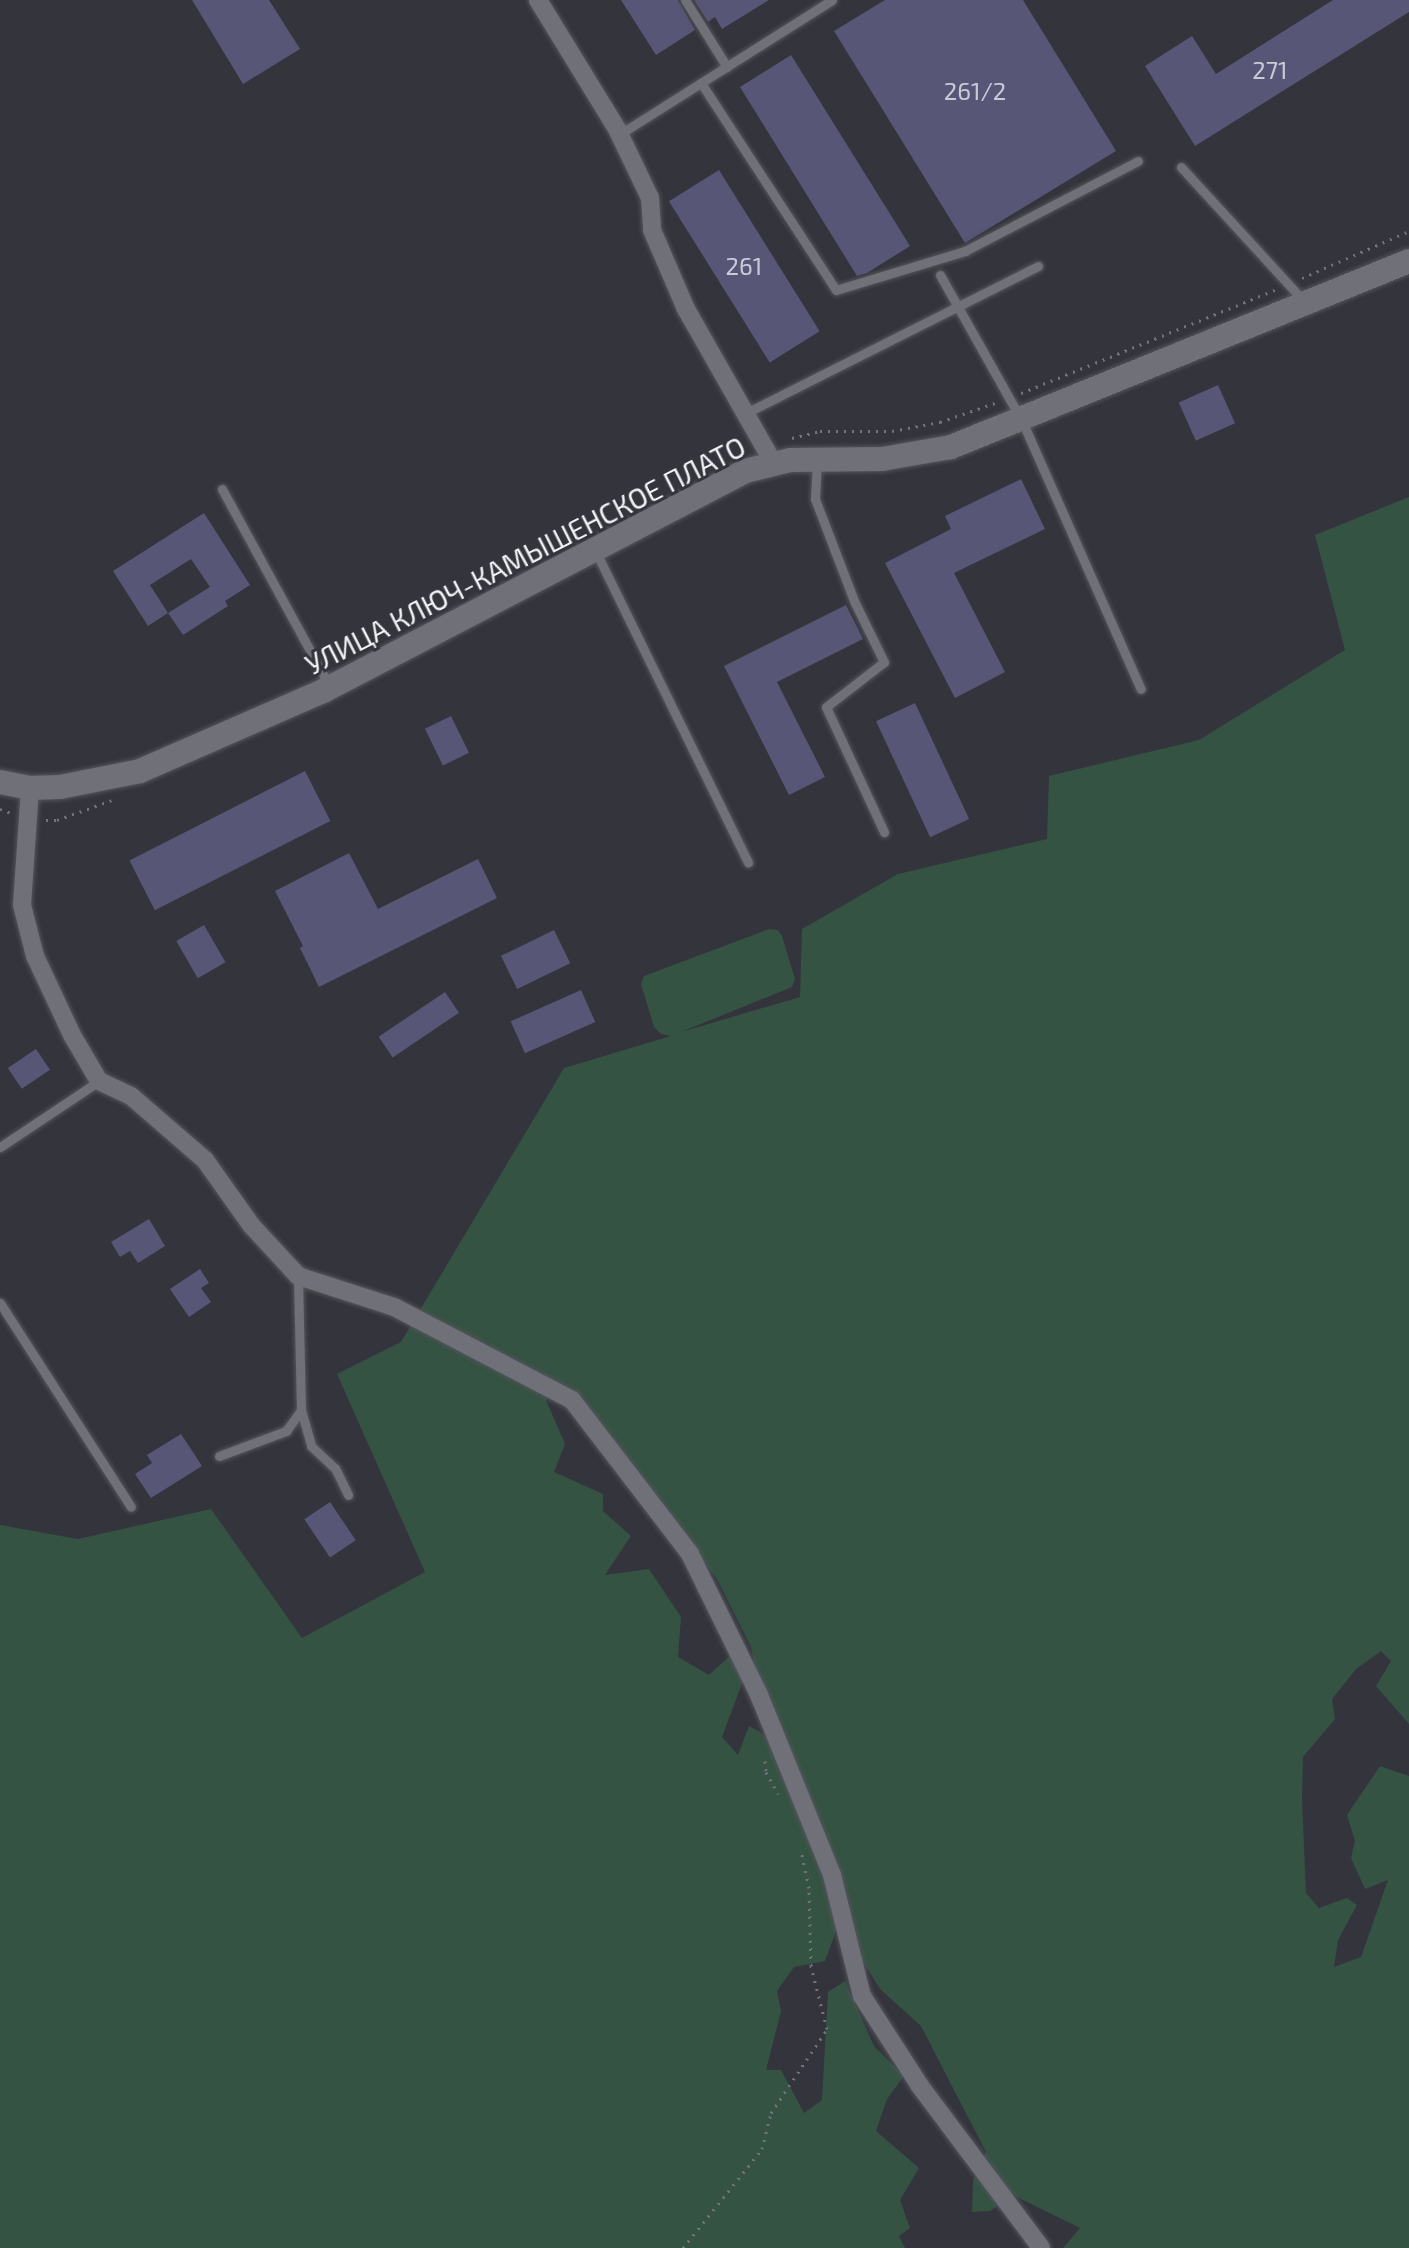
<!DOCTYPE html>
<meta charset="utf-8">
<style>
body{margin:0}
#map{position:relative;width:1409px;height:2248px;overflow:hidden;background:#34343c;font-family:"Exo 2",sans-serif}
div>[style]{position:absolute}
.green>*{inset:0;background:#345343}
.building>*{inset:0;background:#575677;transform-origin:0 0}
.path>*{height:3px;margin-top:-1.5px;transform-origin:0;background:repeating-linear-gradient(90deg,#73737a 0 2px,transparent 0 8px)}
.roads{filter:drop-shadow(0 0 2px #54545a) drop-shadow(0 0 2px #54545a)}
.lane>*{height:9px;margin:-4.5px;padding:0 4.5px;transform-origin:4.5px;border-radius:4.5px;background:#707079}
.street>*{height:18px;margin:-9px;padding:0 9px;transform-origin:9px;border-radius:9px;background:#707079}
.secondary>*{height:24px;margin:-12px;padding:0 12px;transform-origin:12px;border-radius:12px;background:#707079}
span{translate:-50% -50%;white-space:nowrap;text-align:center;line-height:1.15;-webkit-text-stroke:6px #34343c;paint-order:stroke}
.number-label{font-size:24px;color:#cbcbd7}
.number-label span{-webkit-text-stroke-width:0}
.street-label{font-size:28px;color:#f2f2f7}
</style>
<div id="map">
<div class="green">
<div style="clip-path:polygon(evenodd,1409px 497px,1409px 1724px,1376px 1686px,1391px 1661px,1381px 1651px,1356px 1669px,1332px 1699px,1335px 1719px,1303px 1757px,1302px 1800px,1306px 1893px,1319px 1908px,1347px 1898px,1357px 1905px,1338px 1940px,1334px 1967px,1361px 1957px,1388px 1880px,1365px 1889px,1351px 1858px,1355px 1841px,1347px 1815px,1380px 1766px,1409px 1776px,1409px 2248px,1063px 2248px,1080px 2228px,1013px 2195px,990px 2211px,972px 2212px,973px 2181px,986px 2152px,921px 2026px,880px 1989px,839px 1923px,825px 1961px,794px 1967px,777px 1991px,781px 2011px,766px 2070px,781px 2070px,804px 2113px,822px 2100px,828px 1992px,845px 1981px,874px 2046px,904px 2076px,887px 2099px,876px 2131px,919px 2168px,900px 2200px,910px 2228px,899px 2236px,905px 2248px,0 2248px,0 1525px,78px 1539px,211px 1509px,302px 1638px,425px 1572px,337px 1374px,401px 1342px,564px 1068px,671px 1036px,661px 1034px,654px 1027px,641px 984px,644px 976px,769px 929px,778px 930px,782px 936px,795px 979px,792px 987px,681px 1032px,800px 997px,802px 929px,898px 874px,1047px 839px,1049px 776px,1199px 740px,1345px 650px,1315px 535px,1409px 497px,562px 1385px,717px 1579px,751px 1647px,769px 1737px,749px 1726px,738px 1755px,722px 1737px,750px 1662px,732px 1654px,709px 1675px,678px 1657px,681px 1617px,649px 1569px,605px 1575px,631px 1536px,603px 1511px,603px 1494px,554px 1472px,565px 1444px,546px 1400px,562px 1385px)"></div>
</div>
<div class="building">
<div style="clip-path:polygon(192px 0,269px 0,300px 49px,243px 84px)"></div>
<div style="clip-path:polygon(621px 0,678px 0,695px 30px,656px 55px)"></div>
<div style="clip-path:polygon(694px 0,769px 0,722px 29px,715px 17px,708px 22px)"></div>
<div style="clip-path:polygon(885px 0,1023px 0,1116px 151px,965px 243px,834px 31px)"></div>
<div style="clip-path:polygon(1333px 0,1409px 0,1409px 12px,1195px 146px,1145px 66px,1192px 36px,1216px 74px)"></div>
<div style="clip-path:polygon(791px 55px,910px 246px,867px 273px,857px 276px,740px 87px)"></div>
<div style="left:719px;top:170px;width:190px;height:59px;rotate:58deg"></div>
<div style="left:1218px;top:385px;width:42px;height:43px;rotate:66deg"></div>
<div style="clip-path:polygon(1021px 479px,1045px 529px,954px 573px,1005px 672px,955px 698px,885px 563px,951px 529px,945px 516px)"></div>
<div style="clip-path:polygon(evenodd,204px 513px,250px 585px,225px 601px,228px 606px,183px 635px,168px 613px,148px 626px,113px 571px,204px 513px,191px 559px,210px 587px,168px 613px,150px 585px,191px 559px)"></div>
<div style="clip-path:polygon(846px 605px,863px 639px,777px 682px,825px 777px,789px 795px,724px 666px)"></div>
<div style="left:915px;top:703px;width:128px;height:43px;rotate:65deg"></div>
<div style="left:451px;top:716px;width:41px;height:29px;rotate:64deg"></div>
<div style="left:305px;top:771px;width:56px;height:197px;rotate:63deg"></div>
<div style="clip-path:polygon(349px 853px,378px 909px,478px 859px,497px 898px,319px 987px,300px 948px,303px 946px,275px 891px)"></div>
<div style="left:204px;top:925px;width:43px;height:32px;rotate:60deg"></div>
<div style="left:554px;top:930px;width:37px;height:59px;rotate:64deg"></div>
<div style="left:581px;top:990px;width:35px;height:77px;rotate:66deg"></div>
<div style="left:445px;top:992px;width:25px;height:80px;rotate:56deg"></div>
<div style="left:36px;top:1049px;width:25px;height:34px;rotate:56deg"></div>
<div style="clip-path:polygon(149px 1219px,165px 1246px,138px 1263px,130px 1251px,120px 1257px,111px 1242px)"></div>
<div style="clip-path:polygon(200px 1269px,209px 1283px,201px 1288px,211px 1302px,189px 1317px,170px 1289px)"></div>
<div style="clip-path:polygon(181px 1434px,202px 1466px,151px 1498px,135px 1474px,152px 1463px,147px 1455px)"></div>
<div style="left:330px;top:1502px;width:46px;height:31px;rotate:56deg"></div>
</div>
<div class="path">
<div style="left:1302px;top:278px;width:117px;rotate:-23.7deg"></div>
<div style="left:1021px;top:393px;width:276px;rotate:-22.1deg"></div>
<div style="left:792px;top:438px;width:29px;rotate:-14deg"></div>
<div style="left:820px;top:431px;width:72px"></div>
<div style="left:892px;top:431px;width:49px;rotate:-10.6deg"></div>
<div style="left:940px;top:422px;width:58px;rotate:-19.1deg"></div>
<div style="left:0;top:809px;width:12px;rotate:20deg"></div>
<div style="left:46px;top:820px;width:11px"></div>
<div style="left:57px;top:820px;width:62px;rotate:-19.9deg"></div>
<div style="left:765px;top:1761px;width:11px;rotate:85deg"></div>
<div style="left:766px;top:1772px;width:25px;rotate:61deg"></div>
<div style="left:683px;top:2248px;width:127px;rotate:-51.4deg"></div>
<div style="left:762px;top:2149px;width:37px;rotate:-76deg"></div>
<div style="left:771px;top:2113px;width:101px;rotate:-56.3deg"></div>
<div style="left:827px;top:2029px;width:65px;rotate:-104.3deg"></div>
<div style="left:811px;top:1966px;width:78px;rotate:-91.5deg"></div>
<div style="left:809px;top:1888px;width:40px;rotate:-102deg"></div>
</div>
<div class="roads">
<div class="lane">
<div style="left:685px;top:0;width:79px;rotate:57.9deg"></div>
<div style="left:701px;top:83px;width:247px;rotate:56.9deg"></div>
<div style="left:836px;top:290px;width:135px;rotate:-16.8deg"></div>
<div style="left:965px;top:251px;width:195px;rotate:-27.5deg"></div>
<div style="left:620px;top:134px;width:251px;rotate:-32.3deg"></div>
<div style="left:1181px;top:167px;width:180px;rotate:47.5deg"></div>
<div style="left:940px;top:275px;width:167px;rotate:60.7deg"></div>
<div style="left:1022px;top:421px;width:293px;rotate:66.1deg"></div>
<div style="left:746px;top:413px;width:327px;rotate:-26.7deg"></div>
<div style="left:817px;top:461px;width:38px;rotate:93deg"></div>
<div style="left:815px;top:499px;width:111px;rotate:69deg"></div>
<div style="left:855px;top:603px;width:66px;rotate:63.8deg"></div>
<div style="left:884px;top:662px;width:73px;rotate:142.2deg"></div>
<div style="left:826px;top:707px;width:138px;rotate:65.1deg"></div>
<div style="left:222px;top:489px;width:226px;rotate:61.4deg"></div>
<div style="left:595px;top:550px;width:348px;rotate:63.9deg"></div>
<div style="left:0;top:1147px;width:119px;rotate:-33.7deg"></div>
<div style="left:0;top:1303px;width:242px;rotate:57.3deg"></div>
<div style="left:301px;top:1410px;width:37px;rotate:74deg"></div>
<div style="left:311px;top:1446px;width:33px;rotate:43deg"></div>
<div style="left:335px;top:1468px;width:30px;rotate:64deg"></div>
<div style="left:219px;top:1456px;width:72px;rotate:-20.5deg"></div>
<div style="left:286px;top:1431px;width:26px;rotate:-54deg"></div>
<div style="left:301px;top:1410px;width:134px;rotate:-91.3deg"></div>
</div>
<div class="street">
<div style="left:538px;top:0;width:151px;rotate:58.5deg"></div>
<div style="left:617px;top:129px;width:76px;rotate:64.4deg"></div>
<div style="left:650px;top:198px;width:32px;rotate:86deg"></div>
<div style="left:652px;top:230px;width:86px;rotate:66.7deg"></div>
<div style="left:686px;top:309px;width:178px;rotate:60.4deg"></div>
<div style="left:30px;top:788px;width:117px;rotate:93.9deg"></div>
<div style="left:22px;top:905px;width:53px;rotate:75.7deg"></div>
<div style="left:35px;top:956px;width:87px;rotate:64.9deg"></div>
<div style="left:72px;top:1035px;width:53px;rotate:59.6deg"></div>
<div style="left:99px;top:1081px;width:35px;rotate:25deg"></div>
<div style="left:131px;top:1096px;width:98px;rotate:40.9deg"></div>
<div style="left:205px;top:1160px;width:80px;rotate:54.7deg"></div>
<div style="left:251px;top:1225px;width:69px;rotate:47.3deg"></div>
<div style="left:298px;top:1276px;width:101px;rotate:17.9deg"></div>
<div style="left:394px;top:1307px;width:201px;rotate:27.6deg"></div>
<div style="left:572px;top:1400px;width:194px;rotate:52.5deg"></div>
<div style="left:690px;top:1554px;width:157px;rotate:63.9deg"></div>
<div style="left:759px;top:1695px;width:194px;rotate:67.9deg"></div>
<div style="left:832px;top:1875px;width:125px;rotate:76.1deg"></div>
<div style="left:862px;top:1996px;width:107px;rotate:57.2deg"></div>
<div style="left:920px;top:2086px;width:202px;rotate:53.2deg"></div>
</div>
<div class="secondary">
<div style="left:0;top:782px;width:31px;rotate:11deg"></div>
<div style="left:30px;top:788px;width:30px;rotate:-2deg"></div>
<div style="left:60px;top:787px;width:82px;rotate:-11.3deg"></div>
<div style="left:140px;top:771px;width:200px;rotate:-23.6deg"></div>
<div style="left:323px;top:691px;width:476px;rotate:-27.5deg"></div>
<div style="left:745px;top:471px;width:46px;rotate:-13.7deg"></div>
<div style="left:790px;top:460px;width:92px;rotate:-0.6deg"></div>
<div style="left:882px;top:459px;width:70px;rotate:-9.9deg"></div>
<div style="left:951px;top:447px;width:494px;rotate:-22.1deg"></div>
</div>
</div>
<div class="number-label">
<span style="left:1270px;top:70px">271</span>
<span style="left:975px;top:91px">261/2</span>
<span style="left:744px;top:266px">261</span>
</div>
<div class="street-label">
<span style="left:525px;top:555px;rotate:-27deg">УЛИЦА КЛЮЧ-КАМЫШЕНСКОЕ ПЛАТО</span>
</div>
</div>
